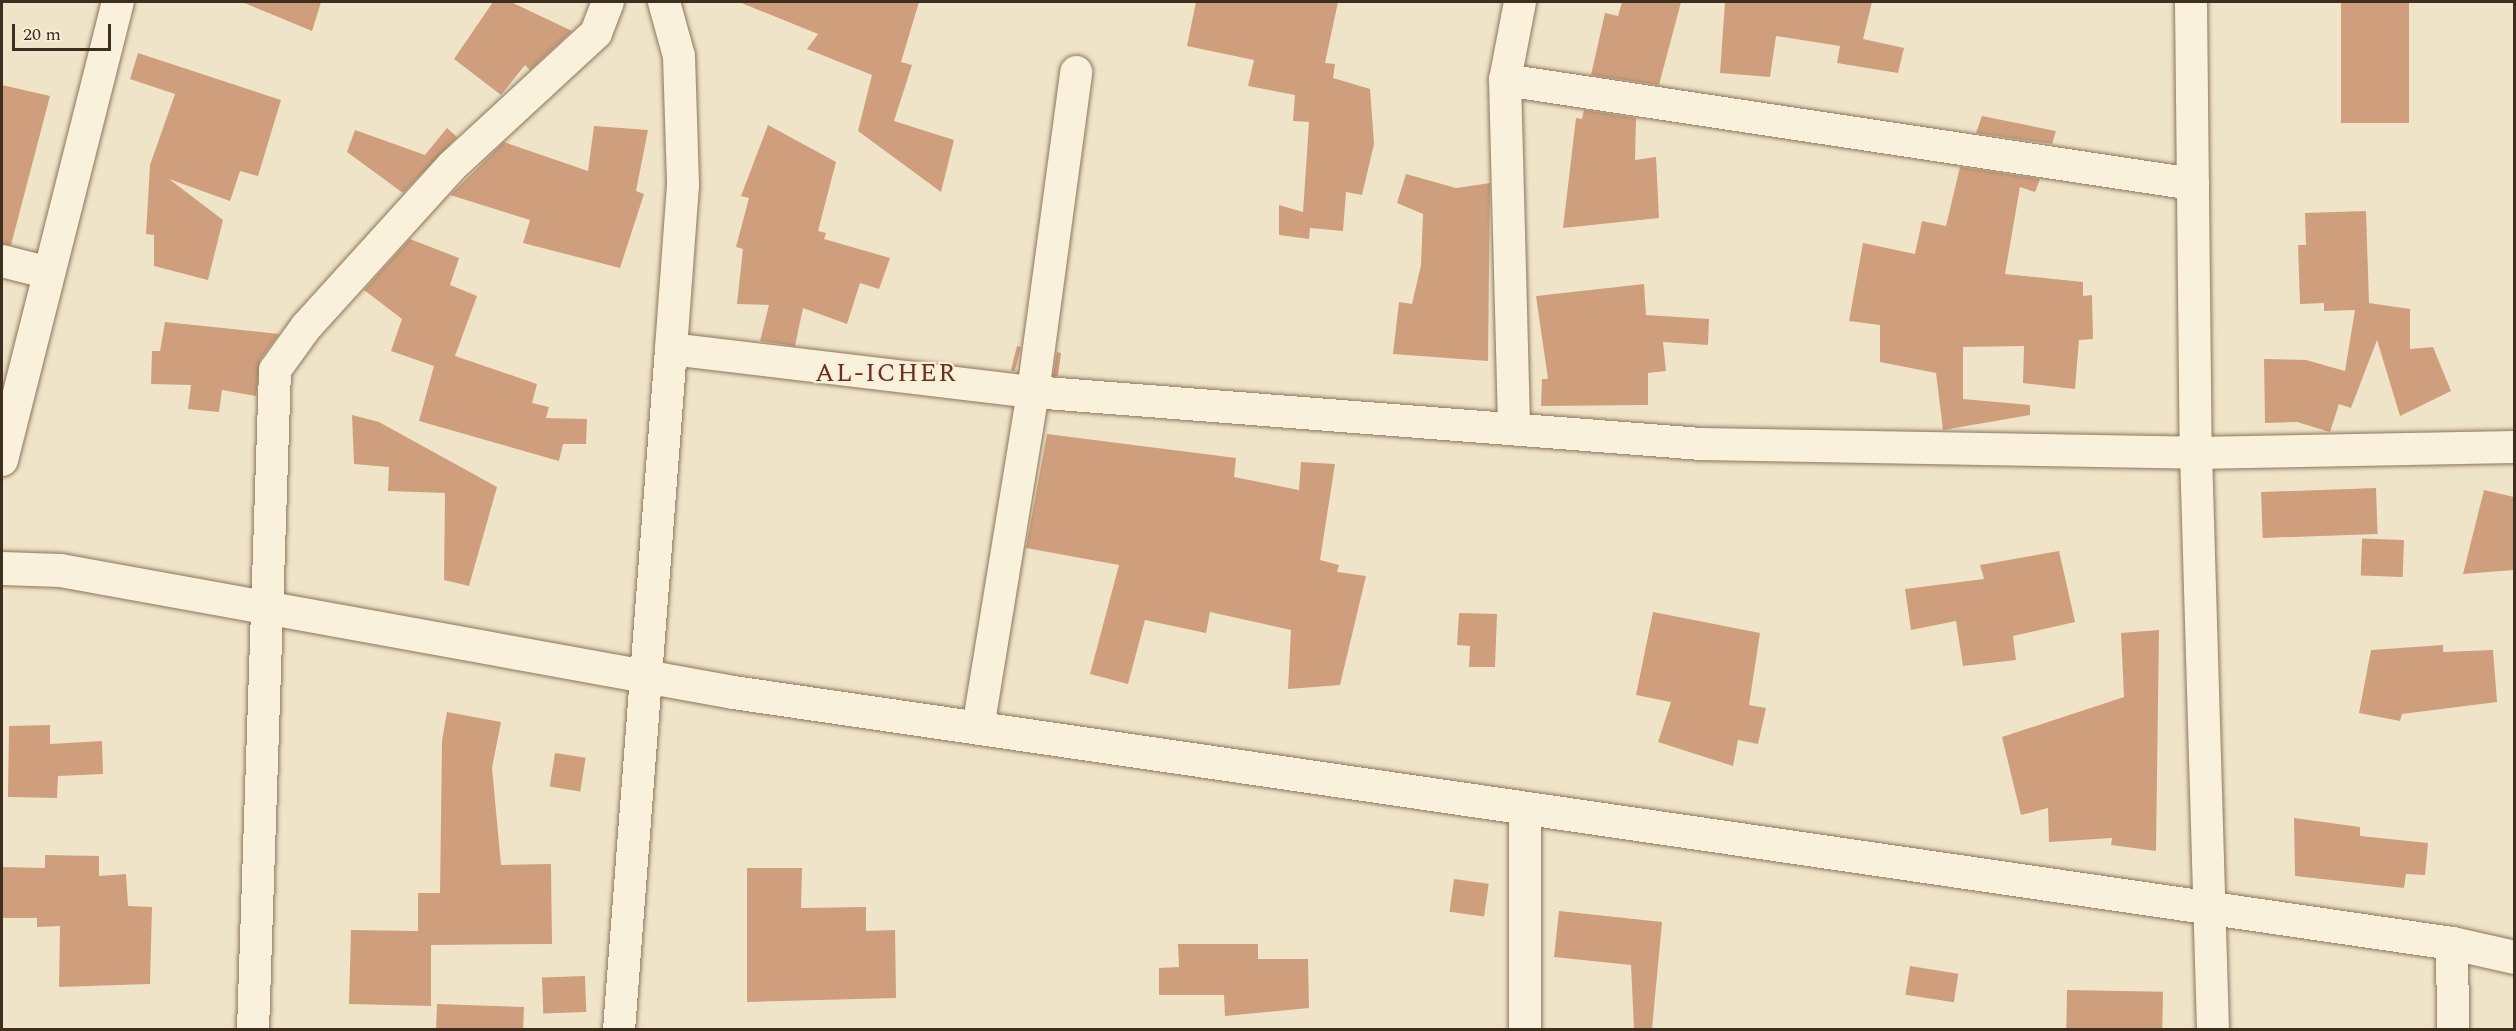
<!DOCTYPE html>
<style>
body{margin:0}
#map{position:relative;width:2516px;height:1031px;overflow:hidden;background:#f0e4c8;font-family:Spectral,serif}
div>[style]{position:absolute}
.building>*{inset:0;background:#cf9f7d;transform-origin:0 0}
.roads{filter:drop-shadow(0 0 2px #8d765c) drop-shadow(0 0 2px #8d765c)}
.street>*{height:32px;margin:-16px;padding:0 16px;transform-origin:16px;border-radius:16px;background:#faf1dc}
.secondary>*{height:33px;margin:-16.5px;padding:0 16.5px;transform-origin:16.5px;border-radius:16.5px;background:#faf1dc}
span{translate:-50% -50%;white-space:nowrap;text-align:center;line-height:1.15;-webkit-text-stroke:4.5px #f7eed8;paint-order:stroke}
.neighbourhood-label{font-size:26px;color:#6b2e1e;letter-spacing:1.5px}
.frame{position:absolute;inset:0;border:3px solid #3d2e20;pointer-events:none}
.scale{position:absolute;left:12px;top:24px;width:99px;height:27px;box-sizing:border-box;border:3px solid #3d2e20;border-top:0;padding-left:8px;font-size:18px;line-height:21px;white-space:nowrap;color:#3d2e20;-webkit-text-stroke:4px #f7eed8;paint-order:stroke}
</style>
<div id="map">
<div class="building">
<div style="clip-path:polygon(242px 2px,321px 2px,312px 31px)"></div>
<div style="clip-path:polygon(493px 2px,511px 2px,572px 31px,530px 70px,525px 65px,501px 95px,454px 59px)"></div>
<div style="clip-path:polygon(739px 2px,919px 2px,901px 62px,912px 65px,894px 121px,954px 140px,941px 192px,858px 131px,872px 75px,807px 49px,818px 34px)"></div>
<div style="clip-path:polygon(1196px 2px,1338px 2px,1325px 63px,1335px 64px,1333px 78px,1370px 89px,1374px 144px,1362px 195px,1346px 192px,1343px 231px,1310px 228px,1309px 239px,1279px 235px,1279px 205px,1303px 212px,1309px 122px,1293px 121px,1295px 95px,1248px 86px,1254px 60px,1187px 46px)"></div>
<div style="clip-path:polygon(1622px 2px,1681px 2px,1659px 85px,1591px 75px,1605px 13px,1618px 16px)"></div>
<div style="clip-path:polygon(1725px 2px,1872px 2px,1863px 39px,1904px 48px,1898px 73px,1837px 63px,1840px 46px,1776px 36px,1770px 77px,1720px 73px)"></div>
<div style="left:2341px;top:2px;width:68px;height:121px"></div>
<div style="clip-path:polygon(138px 53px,281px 100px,258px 176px,240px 171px,230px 201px,169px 179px,223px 220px,208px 280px,154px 266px,154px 235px,146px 234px,150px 165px,175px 94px,130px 79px)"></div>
<div style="clip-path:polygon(2px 85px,50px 96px,11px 245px,2px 244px)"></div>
<div style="clip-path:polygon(1584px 110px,1636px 118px,1635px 160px,1656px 157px,1659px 218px,1563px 228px,1576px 118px,1582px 119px)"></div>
<div style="clip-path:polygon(1982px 116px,2056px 131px,2052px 144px,1976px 133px)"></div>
<div style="clip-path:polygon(768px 125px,836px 162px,818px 231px,826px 233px,824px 239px,890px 258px,879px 289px,860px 283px,847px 324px,803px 308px,795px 346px,760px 341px,769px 305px,737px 304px,743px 249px,736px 247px,749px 198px,741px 196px)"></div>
<div style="clip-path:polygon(594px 126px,648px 130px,636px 191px,644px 194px,620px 268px,523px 243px,530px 220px,450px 195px,504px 142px,588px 171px)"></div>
<div style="clip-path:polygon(447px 128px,457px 137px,403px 193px,347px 152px,355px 130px,425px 155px)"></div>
<div style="clip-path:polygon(1960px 167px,2040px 179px,2035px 192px,2020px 187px,2005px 274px,2083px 282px,2083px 296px,2092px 295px,2093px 339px,2079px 340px,2075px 389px,2023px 383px,2024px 346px,1963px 347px,1963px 399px,2030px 405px,2030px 415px,1943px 430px,1936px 373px,1880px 362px,1880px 325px,1849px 321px,1863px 243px,1915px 254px,1922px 221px,1946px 226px)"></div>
<div style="clip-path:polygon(1406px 174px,1456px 188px,1490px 183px,1488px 361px,1393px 354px,1399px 302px,1412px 304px,1421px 265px,1423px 214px,1397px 203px)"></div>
<div style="clip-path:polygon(2366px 211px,2369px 303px,2410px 309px,2410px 349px,2433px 347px,2451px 391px,2400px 416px,2377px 340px,2351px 408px,2339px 404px,2330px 432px,2297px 422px,2265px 423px,2264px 359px,2306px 360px,2345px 371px,2355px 310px,2324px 311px,2324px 303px,2300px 304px,2298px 245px,2306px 245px,2305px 213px)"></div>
<div style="clip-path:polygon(410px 239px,459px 258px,450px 285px,477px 296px,455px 356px,537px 384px,532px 403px,549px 407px,546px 418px,587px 419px,586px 444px,563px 444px,559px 461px,419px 421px,434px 366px,391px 351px,402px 319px,364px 290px)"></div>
<div style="clip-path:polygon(1644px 284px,1646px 315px,1709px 319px,1708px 345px,1663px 342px,1666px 371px,1648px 373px,1648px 405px,1541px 406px,1542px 379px,1548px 379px,1536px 296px)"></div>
<div style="clip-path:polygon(165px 322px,279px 334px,260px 360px,256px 396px,222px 390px,219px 412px,188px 409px,191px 385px,151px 384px,152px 351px,160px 351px)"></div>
<div style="left:1017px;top:346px;width:4px;height:25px;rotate:14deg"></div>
<div style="clip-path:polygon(1057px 352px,1061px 353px,1058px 376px,1053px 376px)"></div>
<div style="clip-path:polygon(352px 415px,379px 422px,497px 487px,469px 586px,444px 580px,445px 493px,388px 491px,389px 467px,354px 464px)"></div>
<div style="clip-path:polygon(1047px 434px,1236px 458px,1234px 477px,1299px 490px,1301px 462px,1335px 464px,1320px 560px,1339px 565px,1337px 572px,1366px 576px,1340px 685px,1288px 689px,1291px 630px,1210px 612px,1206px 633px,1145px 620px,1128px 684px,1090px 674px,1119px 565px,1026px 548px)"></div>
<div style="left:2376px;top:488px;width:46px;height:115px;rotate:88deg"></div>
<div style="clip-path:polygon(2484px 490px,2514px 497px,2514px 570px,2463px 574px)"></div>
<div style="left:2404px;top:540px;width:37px;height:42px;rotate:92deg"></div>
<div style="clip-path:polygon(2059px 551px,2075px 622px,2013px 636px,2016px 660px,1963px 666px,1956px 621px,1911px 630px,1905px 589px,1984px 579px,1980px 565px)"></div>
<div style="clip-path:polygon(1653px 612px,1760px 633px,1749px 705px,1766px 708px,1758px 744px,1738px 740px,1733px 766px,1658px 742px,1671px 702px,1636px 695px)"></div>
<div style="clip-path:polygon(1459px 613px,1497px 614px,1495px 667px,1469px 667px,1470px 646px,1457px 645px)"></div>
<div style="clip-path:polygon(2159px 630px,2156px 851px,2111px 845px,2112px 838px,2049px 842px,2048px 808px,2021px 815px,2002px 737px,2124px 697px,2121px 633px)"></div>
<div style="clip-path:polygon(2443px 645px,2443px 652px,2493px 650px,2497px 702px,2402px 714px,2400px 721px,2359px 713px,2371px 650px)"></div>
<div style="clip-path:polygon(447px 712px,501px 722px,492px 768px,501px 865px,551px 864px,552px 944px,431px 945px,431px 1006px,349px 1004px,351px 930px,418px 931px,418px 893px,440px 893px,442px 741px)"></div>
<div style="clip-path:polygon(50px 725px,50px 744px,102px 741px,103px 774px,58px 776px,57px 798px,8px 797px,9px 726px)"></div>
<div style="left:555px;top:753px;width:31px;height:34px;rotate:9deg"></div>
<div style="clip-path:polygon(2294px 818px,2360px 827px,2360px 836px,2428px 843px,2425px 875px,2406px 874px,2404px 888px,2295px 876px)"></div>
<div style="clip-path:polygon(45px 855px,99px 856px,99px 876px,126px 874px,128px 906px,152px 907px,150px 984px,59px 987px,60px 926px,37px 927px,37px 918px,2px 918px,2px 867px,45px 868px)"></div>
<div style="clip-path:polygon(747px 868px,802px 868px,801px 908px,866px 907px,866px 931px,895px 930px,896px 998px,747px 1002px)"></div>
<div style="left:1454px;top:879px;width:35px;height:33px;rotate:8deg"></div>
<div style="clip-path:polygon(1559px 911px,1662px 922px,1652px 1029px,1634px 1029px,1631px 965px,1554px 957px)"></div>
<div style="clip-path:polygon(1178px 944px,1258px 944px,1258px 959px,1308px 959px,1309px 1008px,1225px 1016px,1224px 995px,1159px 995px,1159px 968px,1179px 967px)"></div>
<div style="left:1910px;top:966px;width:49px;height:29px;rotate:9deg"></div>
<div style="left:585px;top:976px;width:36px;height:43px;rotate:88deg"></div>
<div style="left:2067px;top:990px;width:96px;height:39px;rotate:1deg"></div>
<div style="left:437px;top:1004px;width:87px;height:25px;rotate:2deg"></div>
</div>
<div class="roads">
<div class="street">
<div style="left:664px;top:2px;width:56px;rotate:74.5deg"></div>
<div style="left:679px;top:56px;width:129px;rotate:88.2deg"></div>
<div style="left:683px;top:185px;width:164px;rotate:94.2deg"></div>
<div style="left:1520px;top:2px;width:79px;rotate:100.9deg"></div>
<div style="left:1505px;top:80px;width:696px;rotate:8.6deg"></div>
<div style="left:2191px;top:2px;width:451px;rotate:89.4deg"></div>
<div style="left:2196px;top:453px;width:577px;rotate:88.31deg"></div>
<div style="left:1505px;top:80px;width:346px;rotate:88.5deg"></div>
<div style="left:2px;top:261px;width:44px;rotate:14.3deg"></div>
<div style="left:2px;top:460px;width:472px;rotate:-75.8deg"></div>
<div style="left:978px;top:728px;width:340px;rotate:-80.7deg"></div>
<div style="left:1033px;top:392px;width:323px;rotate:-82.3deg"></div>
<div style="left:1525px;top:809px;width:221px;rotate:90deg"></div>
<div style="left:2452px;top:943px;width:87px;rotate:89.3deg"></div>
<div style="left:253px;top:1030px;width:660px;rotate:-88.09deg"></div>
<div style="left:275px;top:370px;width:53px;rotate:-54.2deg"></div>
<div style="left:306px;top:327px;width:217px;rotate:-47.8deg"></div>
<div style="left:452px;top:166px;width:196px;rotate:-42.7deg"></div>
<div style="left:596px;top:33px;width:33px;rotate:-69deg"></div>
<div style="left:619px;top:1030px;width:683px;rotate:-85.63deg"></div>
<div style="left:671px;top:349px;width:365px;rotate:6.8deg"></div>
<div style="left:1033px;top:392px;width:670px;rotate:4.45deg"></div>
<div style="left:1701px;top:444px;width:495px;rotate:1deg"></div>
<div style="left:2196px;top:453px;width:318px;rotate:-1.1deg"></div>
</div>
<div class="secondary">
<div style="left:2px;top:568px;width:58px;rotate:2deg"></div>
<div style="left:60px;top:570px;width:684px;rotate:10.27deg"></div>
<div style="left:733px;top:692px;width:1737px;rotate:8.31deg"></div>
<div style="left:2452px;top:943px;width:64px;rotate:12.7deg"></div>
</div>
</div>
<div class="neighbourhood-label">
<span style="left:886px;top:374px">AL-ICHER</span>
</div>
<div class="frame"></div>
<div class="scale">20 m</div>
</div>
